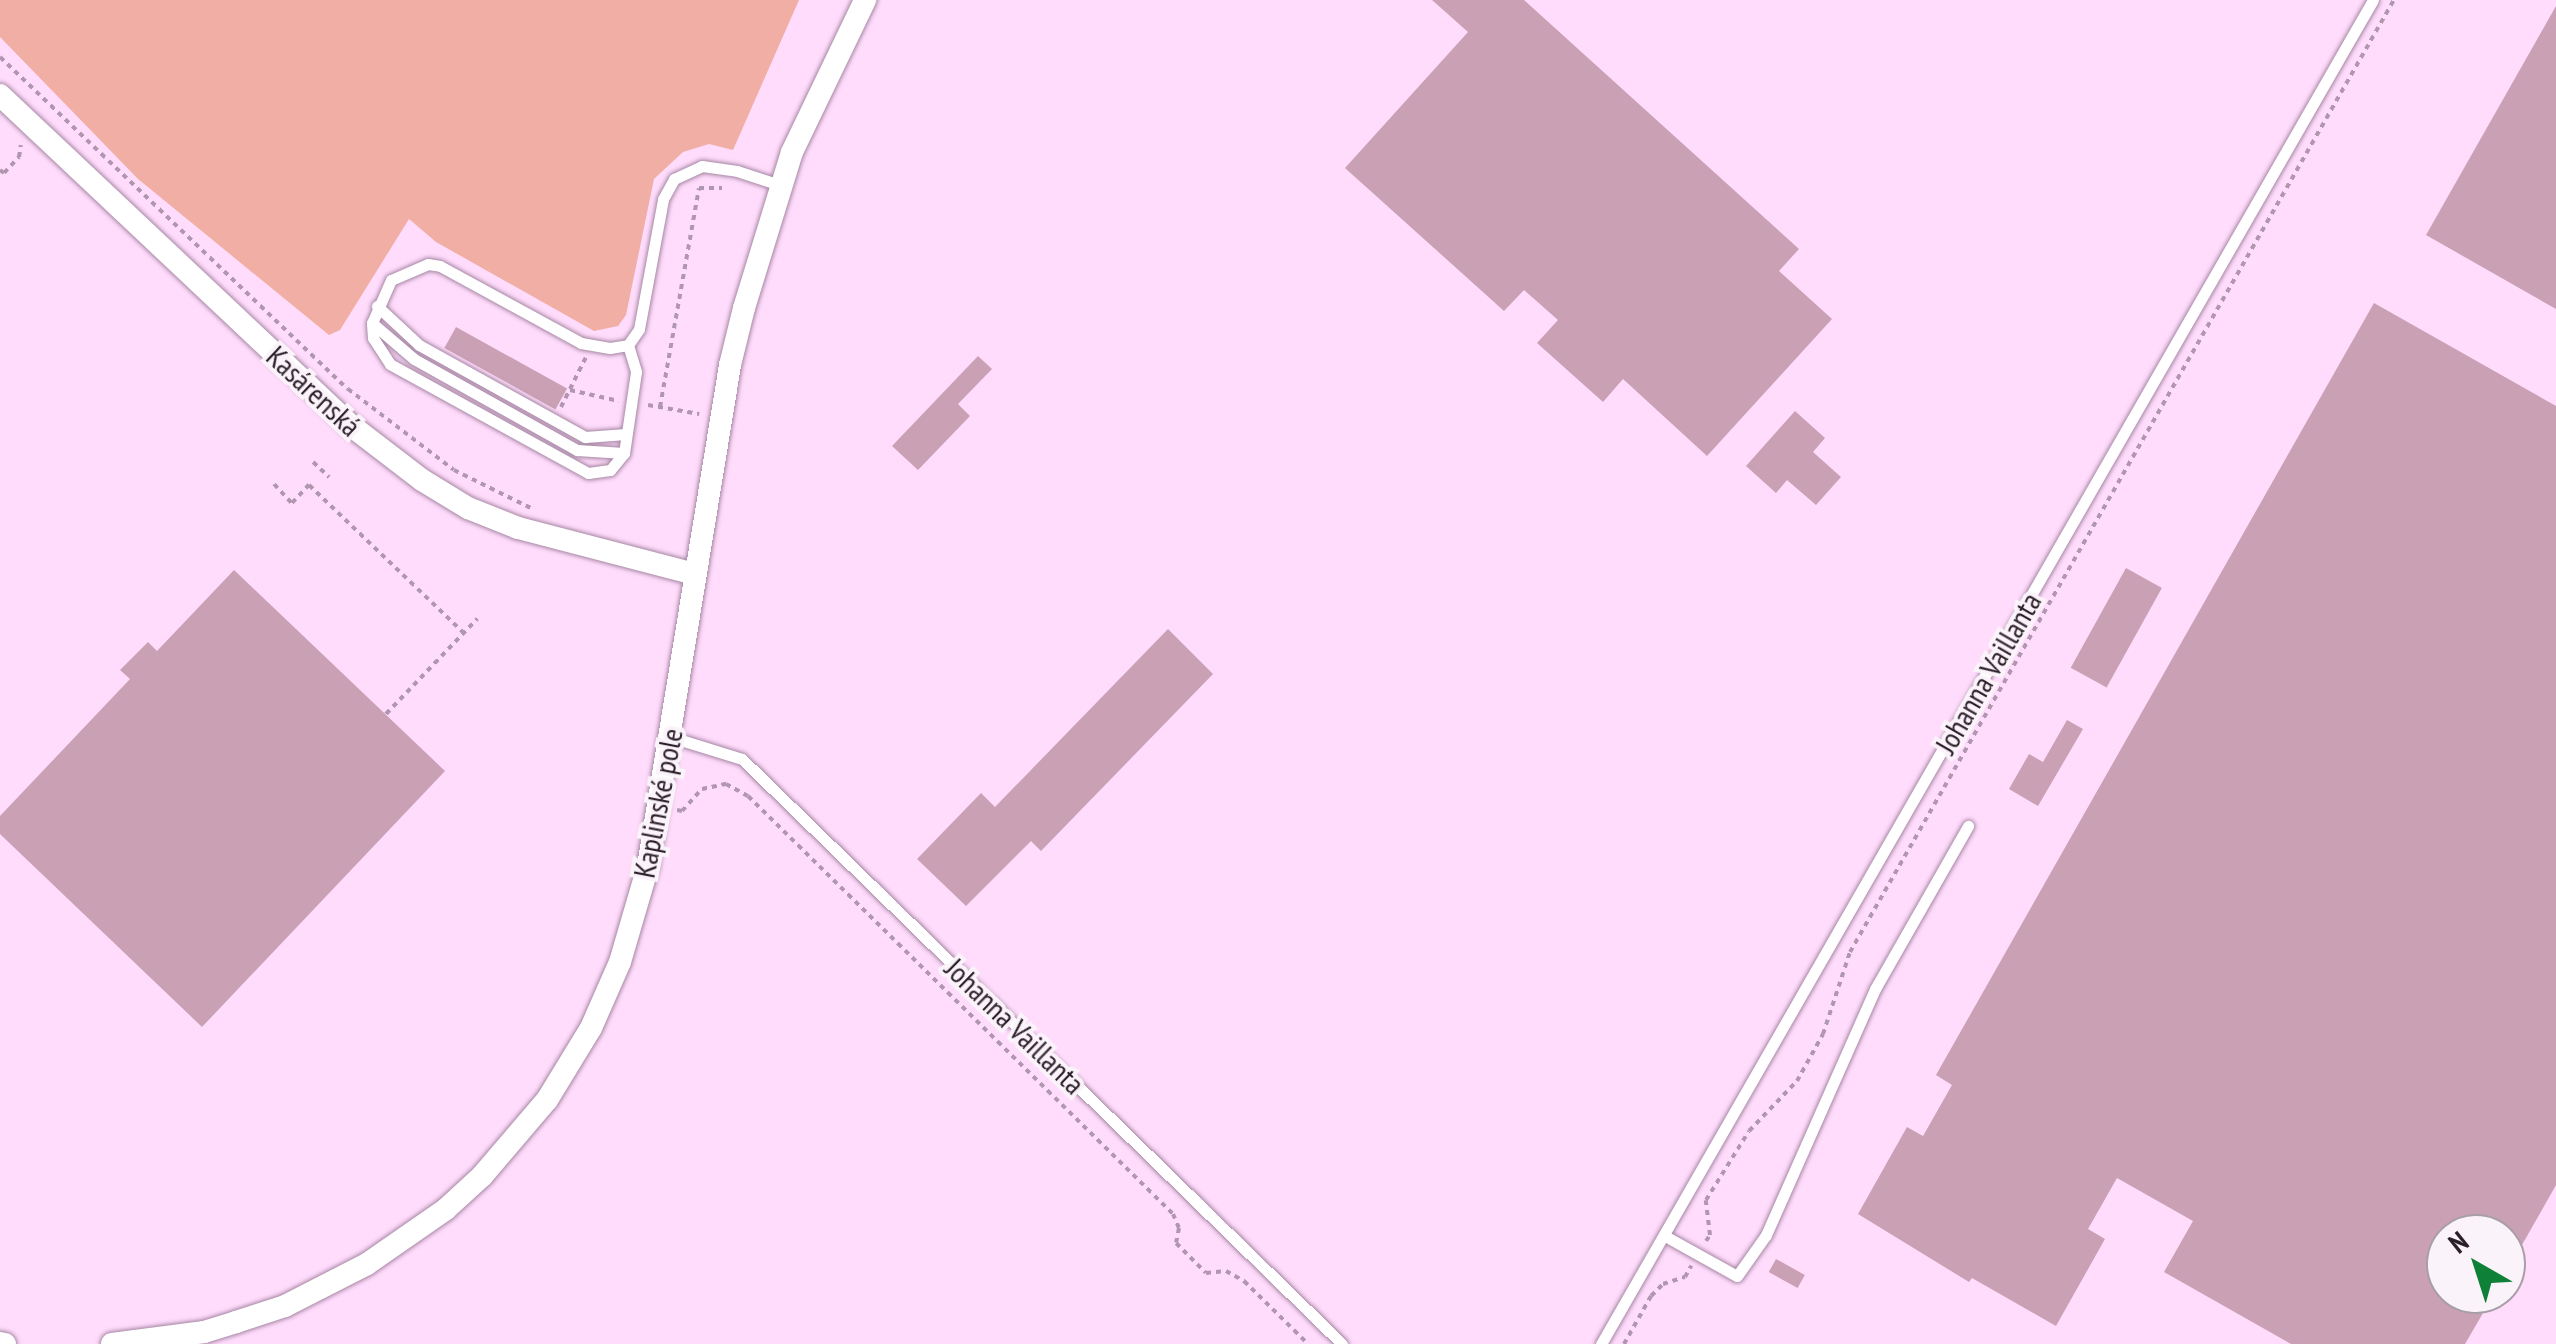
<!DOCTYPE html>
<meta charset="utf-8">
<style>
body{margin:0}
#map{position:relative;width:2556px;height:1344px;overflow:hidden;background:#ffdcfc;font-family:"PT Sans Narrow",sans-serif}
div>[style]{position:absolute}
.green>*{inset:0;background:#f1aea4}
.building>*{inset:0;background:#caa0b4;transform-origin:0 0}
.path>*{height:4px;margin-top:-2px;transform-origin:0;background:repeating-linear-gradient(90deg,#b096ae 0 5px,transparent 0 10px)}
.roads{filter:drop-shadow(0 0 2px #a787a4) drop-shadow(0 0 2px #a787a4)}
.lane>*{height:11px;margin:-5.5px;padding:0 5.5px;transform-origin:5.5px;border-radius:5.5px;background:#fff}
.street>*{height:22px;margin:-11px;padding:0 11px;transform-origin:11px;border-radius:11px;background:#fff}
span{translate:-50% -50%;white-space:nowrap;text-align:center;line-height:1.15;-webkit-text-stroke:8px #fbf3fa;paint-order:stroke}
.street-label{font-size:30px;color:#2b1f2a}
.north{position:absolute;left:2426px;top:1214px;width:100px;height:100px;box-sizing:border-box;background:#fbf3fa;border:2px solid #a89ea7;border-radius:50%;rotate:321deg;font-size:28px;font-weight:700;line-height:40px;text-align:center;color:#2b1f2a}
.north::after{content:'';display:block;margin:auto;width:35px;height:45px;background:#0e8037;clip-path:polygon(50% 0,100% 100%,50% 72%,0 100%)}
</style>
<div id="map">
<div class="green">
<div style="clip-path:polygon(0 0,799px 0,733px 150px,709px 144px,683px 152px,654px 179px,626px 315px,618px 326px,594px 331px,436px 242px,409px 219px,340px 330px,329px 335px,138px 179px,0 37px)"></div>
</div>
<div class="building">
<div style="clip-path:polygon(1432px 0,1524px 0,1799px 249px,1779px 271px,1832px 319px,1707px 456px,1623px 379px,1603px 402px,1537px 343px,1558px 320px,1524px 290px,1504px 311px,1345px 168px,1468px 32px)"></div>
<div style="clip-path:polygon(2556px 6px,2556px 309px,2426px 235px)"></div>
<div style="clip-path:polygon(2374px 303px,2556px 406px,2556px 1185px,2506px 1273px,2506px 1234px,2446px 1234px,2446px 1294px,2494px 1294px,2465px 1344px,2291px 1344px,2164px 1272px,2193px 1221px,2117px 1178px,2088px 1229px,2105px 1239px,2056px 1326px,1972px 1278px,1969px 1282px,1858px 1214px,1907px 1127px,1923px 1136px,1952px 1085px,1936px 1075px)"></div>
<div style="left:456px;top:327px;width:127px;height:24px;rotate:29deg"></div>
<div style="clip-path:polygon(978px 356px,992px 369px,958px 404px,970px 416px,918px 470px,892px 446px)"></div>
<div style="clip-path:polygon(1795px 411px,1825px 438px,1813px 452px,1841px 477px,1816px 505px,1787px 480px,1776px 493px,1746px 466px)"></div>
<div style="left:2126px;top:568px;width:41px;height:114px;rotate:29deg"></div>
<div style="clip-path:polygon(234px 570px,445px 771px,202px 1027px,0 834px,0 816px,130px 679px,120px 670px,148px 642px,157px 651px)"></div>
<div style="clip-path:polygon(1168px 629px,1213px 674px,1041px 851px,1031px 841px,966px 906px,917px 859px,981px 793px,995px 807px)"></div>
<div style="clip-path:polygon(2067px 720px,2083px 729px,2038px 806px,2009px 789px,2029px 754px,2043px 762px)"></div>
<div style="left:1776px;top:1259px;width:33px;height:15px;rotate:29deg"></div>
</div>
<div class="path">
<div style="left:0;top:57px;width:481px;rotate:43.7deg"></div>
<div style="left:348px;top:389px;width:133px;rotate:37.4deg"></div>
<div style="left:454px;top:470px;width:86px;rotate:26.3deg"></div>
<div style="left:0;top:170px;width:5px;rotate:37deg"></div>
<div style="left:4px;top:173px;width:22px;rotate:-47deg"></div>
<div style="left:19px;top:157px;width:12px;rotate:-81deg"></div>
<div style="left:570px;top:390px;width:50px;rotate:12.7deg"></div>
<div style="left:648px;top:405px;width:52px;rotate:10deg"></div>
<div style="left:561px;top:407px;width:56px;rotate:-63.4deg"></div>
<div style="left:660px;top:407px;width:222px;rotate:-79.9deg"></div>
<div style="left:699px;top:188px;width:23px"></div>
<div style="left:313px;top:462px;width:22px;rotate:43deg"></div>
<div style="left:274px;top:484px;width:26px;rotate:47deg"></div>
<div style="left:292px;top:503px;width:25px;rotate:-47deg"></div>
<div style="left:309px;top:485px;width:214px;rotate:43.7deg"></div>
<div style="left:386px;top:714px;width:132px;rotate:-46.2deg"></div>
<div style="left:677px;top:810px;width:5px;rotate:11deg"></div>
<div style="left:682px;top:811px;width:30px;rotate:-48deg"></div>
<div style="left:702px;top:789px;width:25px;rotate:-12deg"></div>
<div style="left:726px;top:784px;width:25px;rotate:29deg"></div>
<div style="left:748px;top:796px;width:596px;rotate:44.52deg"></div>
<div style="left:1173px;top:1214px;width:15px;rotate:67deg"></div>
<div style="left:1179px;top:1228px;width:15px;rotate:101deg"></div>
<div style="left:1176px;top:1243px;width:42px;rotate:45deg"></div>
<div style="left:1206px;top:1273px;width:20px;rotate:-6deg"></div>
<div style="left:1226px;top:1271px;width:21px;rotate:29deg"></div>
<div style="left:1244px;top:1281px;width:90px;rotate:44.5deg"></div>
<div style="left:1706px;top:1241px;width:7px;rotate:-56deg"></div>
<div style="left:1710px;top:1235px;width:35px;rotate:-97deg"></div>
<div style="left:1706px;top:1200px;width:81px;rotate:-58.1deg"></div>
<div style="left:1749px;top:1131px;width:69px;rotate:-46.2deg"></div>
<div style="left:1797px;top:1081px;width:54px;rotate:-61deg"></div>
<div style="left:1823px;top:1034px;width:86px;rotate:-71.8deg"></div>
<div style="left:1850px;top:952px;width:1096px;rotate:-60.26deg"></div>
<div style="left:1624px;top:1344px;width:55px;rotate:-60.6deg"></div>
<div style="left:1651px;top:1296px;width:17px;rotate:-45deg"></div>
<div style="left:1663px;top:1284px;width:23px;rotate:-18deg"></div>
<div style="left:1685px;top:1277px;width:13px;rotate:-61deg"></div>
</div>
<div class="roads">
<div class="lane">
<div style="left:377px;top:306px;width:57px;rotate:42.9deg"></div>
<div style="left:419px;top:345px;width:190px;rotate:29deg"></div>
<div style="left:585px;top:437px;width:41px;rotate:-4.2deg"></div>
<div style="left:372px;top:323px;width:55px;rotate:40.6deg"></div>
<div style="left:414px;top:359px;width:187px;rotate:29.2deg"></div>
<div style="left:577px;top:450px;width:47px;rotate:3.7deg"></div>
<div style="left:628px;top:345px;width:28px;rotate:73deg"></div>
<div style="left:636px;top:372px;width:82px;rotate:98.4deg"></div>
<div style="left:624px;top:453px;width:22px;rotate:129deg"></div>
<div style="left:610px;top:470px;width:22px;rotate:172deg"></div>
<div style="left:588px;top:473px;width:226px;rotate:-151.2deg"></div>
<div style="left:390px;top:364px;width:31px;rotate:-123deg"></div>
<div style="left:373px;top:338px;width:15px;rotate:-94deg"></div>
<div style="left:372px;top:323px;width:47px;rotate:-66.2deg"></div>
<div style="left:391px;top:280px;width:40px;rotate:-23.4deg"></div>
<div style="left:428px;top:264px;width:12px;rotate:9deg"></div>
<div style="left:440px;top:266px;width:161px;rotate:28.6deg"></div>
<div style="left:581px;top:343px;width:29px;rotate:10deg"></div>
<div style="left:610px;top:348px;width:18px;rotate:-9deg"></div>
<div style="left:628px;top:345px;width:19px;rotate:-55deg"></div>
<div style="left:639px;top:329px;width:132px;rotate:-79.5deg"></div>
<div style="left:663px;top:199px;width:23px;rotate:-61deg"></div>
<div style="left:674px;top:179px;width:31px;rotate:-25deg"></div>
<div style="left:702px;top:166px;width:35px;rotate:8deg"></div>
<div style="left:737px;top:171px;width:45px;rotate:18deg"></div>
<div style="left:671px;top:737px;width:74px;rotate:17.2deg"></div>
<div style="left:742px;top:759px;width:838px;rotate:44.27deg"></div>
<div style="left:1665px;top:1236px;width:82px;rotate:29.1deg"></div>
<div style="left:1737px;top:1276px;width:50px;rotate:-54.7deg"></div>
<div style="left:1766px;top:1235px;width:269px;rotate:-66.1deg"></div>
<div style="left:1875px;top:989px;width:188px;rotate:-60.3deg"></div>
<div style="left:1601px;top:1344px;width:1550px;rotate:-60.13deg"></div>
</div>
<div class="street">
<div style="left:0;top:95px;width:480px;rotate:43.3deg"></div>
<div style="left:349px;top:424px;width:92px;rotate:37.5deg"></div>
<div style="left:422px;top:480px;width:54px;rotate:31.3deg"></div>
<div style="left:468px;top:508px;width:54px;rotate:21.8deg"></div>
<div style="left:518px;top:528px;width:183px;rotate:14.6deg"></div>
<div style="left:0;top:1343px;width:5px;rotate:11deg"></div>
<div style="left:112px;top:1344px;width:93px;rotate:-7.4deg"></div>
<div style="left:204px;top:1332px;width:34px;rotate:-17deg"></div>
<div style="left:236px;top:1322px;width:52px;rotate:-18.1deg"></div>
<div style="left:285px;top:1306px;width:92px;rotate:-27.1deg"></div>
<div style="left:367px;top:1264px;width:96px;rotate:-34.8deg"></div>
<div style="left:446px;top:1209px;width:49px;rotate:-42.5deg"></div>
<div style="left:482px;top:1176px;width:100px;rotate:-49.5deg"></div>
<div style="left:547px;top:1100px;width:84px;rotate:-58.6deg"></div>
<div style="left:591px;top:1028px;width:72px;rotate:-66.3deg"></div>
<div style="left:620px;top:962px;width:100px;rotate:-73.7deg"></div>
<div style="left:648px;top:866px;width:508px;rotate:-80.7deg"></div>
<div style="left:730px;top:365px;width:59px;rotate:-76.2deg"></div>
<div style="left:744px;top:308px;width:163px;rotate:-72.9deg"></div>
<div style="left:792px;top:152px;width:169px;rotate:-64.3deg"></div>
</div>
</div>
<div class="street-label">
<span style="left:314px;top:391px;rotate:43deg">Kasárenská</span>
<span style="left:1988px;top:673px;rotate:-60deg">Johanna Vaillanta</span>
<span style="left:658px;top:803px;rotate:-79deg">Kaplinské pole</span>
<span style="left:1015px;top:1026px;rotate:44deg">Johanna Vaillanta</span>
</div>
<div class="north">N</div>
</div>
